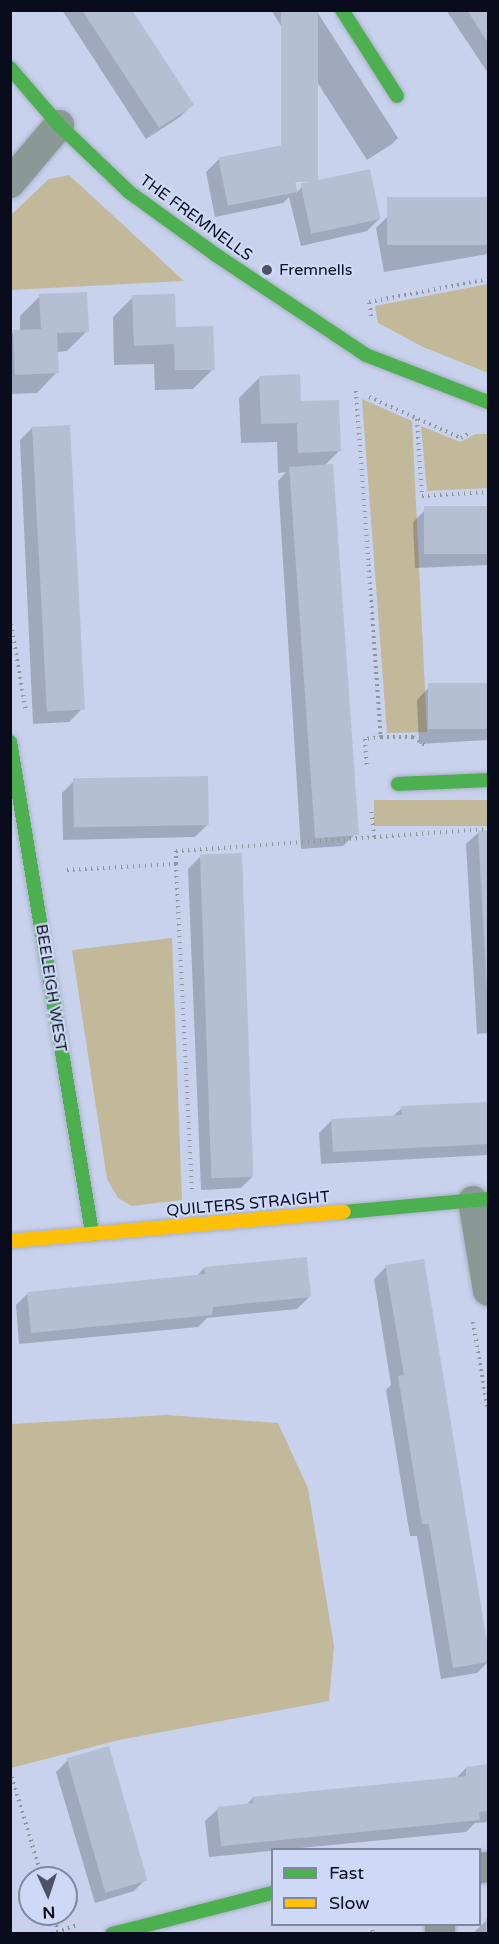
<!DOCTYPE html>
<style>
body{margin:0}
#map{position:relative;width:499px;height:1944px;overflow:hidden;background:#c9d2ed;font-family:"Varela Round",sans-serif}
div>[style]{position:absolute}
.green>*{inset:0;background:#c2b89a;transform-origin:0 0}
.shadow>*{inset:0;background:#0003}
.building>*{inset:0;background:#b4bfd3;transform-origin:0 0}
.path>*{height:4px;margin-top:-2px;transform-origin:0;background:repeating-linear-gradient(90deg,#8d969c 0 1.5px,transparent 0 6px)}
.roads{filter:drop-shadow(0 0 2px #a9b0c5) drop-shadow(0 0 2px #a9b0c5)}
.street>*{height:30px;margin:-15px;padding:0 15px;transform-origin:15px;border-radius:15px;background:#8a9896}
.fast>*{height:14px;margin:-7px;padding:0 7px;transform-origin:7px;border-radius:7px;background:#4caf50}
.slow>*{height:14px;margin:-7px;padding:0 7px;transform-origin:7px;border-radius:7px;background:#ffc107}
.dots>*{width:16px;height:16px;translate:-50% -50%;box-sizing:border-box;border:3px solid #ced9f7;border-radius:50%}
span{translate:-50% -50%;white-space:nowrap;text-align:center;line-height:1.15;-webkit-text-stroke:4.5px #ced9f7;paint-order:stroke}
.street-label{font-size:16px;color:#080c1c}
.poi-label{font-size:16px;color:#080c1c}
.left{translate:0 -50%;text-align:left}
.frame{position:absolute;inset:0;border:12px solid #080c1c;pointer-events:none}
.legend{position:absolute;left:271px;top:1848px;width:210px;height:78px;box-sizing:border-box;background:#ced9f7;border:2px solid #7f879f;margin:0;padding:8px 10px;list-style:none;font-size:18px;color:#080c1c}
.legend li{display:flex;align-items:center;gap:12px;height:30px}
.legend b{width:30px;border:2px solid #7f879f}
.north{position:absolute;left:18px;top:1866px;width:60px;height:60px;box-sizing:border-box;background:#ced9f7;border:2px solid #7f879f;border-radius:50%;rotate:177deg;font-size:16px;font-weight:700;line-height:24px;text-align:center;color:#080c1c}
.north::after{content:'';display:block;margin:auto;width:21px;height:27px;background:#4c5165;clip-path:polygon(50% 0,100% 100%,50% 72%,0 100%)}
</style>
<div id="map">
<div class="green">
<div style="clip-path:polygon(69px 175px,81px 186px,184px 281px,11px 290px,11px 215px,49px 179px)"></div>
<div style="clip-path:polygon(488px 284px,488px 373px,423px 347px,378px 323px,375px 306px)"></div>
<div style="clip-path:polygon(362px 399px,412px 421px,427px 732px,387px 733px)"></div>
<div style="clip-path:polygon(421px 426px,460px 442px,476px 434px,488px 434px,488px 488px,427px 491px)"></div>
<div style="left:488px;top:800px;width:26px;height:114px;rotate:90deg"></div>
<div style="clip-path:polygon(172px 938px,182px 1200px,132px 1206px,118px 1198px,107px 1179px,72px 950px)"></div>
<div style="clip-path:polygon(167px 1415px,278px 1423px,308px 1488px,334px 1646px,329px 1701px,119px 1740px,11px 1768px,11px 1424px)"></div>
</div>
<div class="shadow">
<div style="clip-path:polygon(62px 10px,130px 10px,192px 105px,180px 117px,146px 139px)"></div>
<div style="clip-path:polygon(271px 10px,316px 10px,398px 138px,392px 144px,367px 160px)"></div>
<div style="clip-path:polygon(446px 10px,488px 10px,488px 73px)"></div>
<div style="clip-path:polygon(287px 146px,296px 193px,302px 187px,380px 218px,367px 231px,301px 246px,289px 197px,283px 203px,215px 217px,206px 172px,219px 159px)"></div>
<div style="clip-path:polygon(488px 198px,488px 254px,384px 272px,376px 228px,388px 216px)"></div>
<div style="clip-path:polygon(40px 296px,87px 331px,67px 351px,57px 352px,57px 372px,37px 393px,10px 394px,10px 334px,20px 331px,20px 316px)"></div>
<div style="clip-path:polygon(133px 297px,174px 329px,213px 369px,193px 389px,155px 390px,154px 364px,114px 365px,113px 317px)"></div>
<div style="clip-path:polygon(260px 377px,299px 403px,339px 451px,324px 466px,355px 834px,343px 846px,301px 849px,278px 481px,286px 472px,278px 473px,277px 442px,241px 443px,239px 398px)"></div>
<div style="clip-path:polygon(32px 428px,82px 709px,69px 722px,33px 724px,20px 440px)"></div>
<div style="clip-path:polygon(488px 508px,488px 565px,415px 568px,413px 522px,425px 510px)"></div>
<div style="clip-path:polygon(488px 684px,488px 740px,419px 744px,417px 700px,429px 687px)"></div>
<div style="clip-path:polygon(74px 781px,207px 825px,195px 837px,63px 840px,62px 793px)"></div>
<div style="clip-path:polygon(479px 832px,488px 832px,488px 1033px,477px 1034px,466px 844px)"></div>
<div style="clip-path:polygon(200px 857px,253px 1176px,241px 1188px,201px 1190px,188px 869px)"></div>
<div style="clip-path:polygon(488px 1103px,488px 1155px,321px 1164px,319px 1133px,332px 1120px,392px 1117px,402px 1108px)"></div>
<div style="clip-path:polygon(423px 1261px,488px 1657px,488px 1662px,477px 1673px,441px 1679px,417px 1536px,410px 1536px,386px 1390px,391px 1385px,374px 1279px,386px 1267px)"></div>
<div style="clip-path:polygon(204px 1268px,309px 1297px,297px 1309px,207px 1318px,198px 1327px,19px 1344px,16px 1305px,28px 1293px,196px 1277px)"></div>
<div style="clip-path:polygon(68px 1760px,146px 1879px,134px 1891px,95px 1903px,56px 1772px)"></div>
<div style="clip-path:polygon(488px 1766px,488px 1822px,475px 1823px,466px 1832px,209px 1857px,205px 1821px,218px 1809px,245px 1806px,253px 1798px,456px 1778px,466px 1768px)"></div>
<div style="clip-path:polygon(487px 1920px,488px 1934px,474px 1934px,474px 1932px)"></div>
</div>
<div class="building">
<div style="clip-path:polygon(82px 10px,132px 10px,194px 105px,159px 128px)"></div>
<div style="left:281px;top:10px;width:37px;height:172px"></div>
<div style="clip-path:polygon(467px 10px,488px 10px,488px 43px)"></div>
<div style="left:288px;top:144px;width:49px;height:71px;rotate:79deg"></div>
<div style="left:370px;top:169px;width:51px;height:71px;rotate:78deg"></div>
<div style="left:488px;top:197px;width:48px;height:101px;rotate:90deg"></div>
<div style="clip-path:polygon(87px 292px,89px 332px,57px 333px,59px 373px,15px 375px,13px 330px,41px 329px,39px 294px)"></div>
<div style="clip-path:polygon(175px 294px,176px 327px,213px 326px,215px 370px,175px 370px,174px 344px,134px 346px,132px 295px)"></div>
<div style="clip-path:polygon(300px 374px,301px 401px,339px 400px,341px 451px,298px 453px,297px 423px,261px 424px,259px 376px)"></div>
<div style="left:70px;top:425px;width:285px;height:38px;rotate:87deg"></div>
<div style="left:333px;top:464px;width:372px;height:44px;rotate:86deg"></div>
<div style="left:488px;top:506px;width:48px;height:64px;rotate:90deg"></div>
<div style="left:488px;top:683px;width:46px;height:60px;rotate:90deg"></div>
<div style="left:208px;top:776px;width:49px;height:135px;rotate:89deg"></div>
<div style="clip-path:polygon(488px 830px,488px 990px,487px 990px,478px 831px)"></div>
<div style="left:242px;top:853px;width:324px;height:42px;rotate:88deg"></div>
<div style="clip-path:polygon(488px 1102px,488px 1144px,333px 1152px,331px 1119px,402px 1115px,401px 1106px)"></div>
<div style="clip-path:polygon(307px 1257px,311px 1297px,213px 1307px,212px 1315px,31px 1333px,27px 1292px,205px 1274px,204px 1267px)"></div>
<div style="clip-path:polygon(424px 1259px,488px 1648px,488px 1662px,453px 1668px,429px 1524px,422px 1524px,398px 1376px,404px 1375px,385px 1265px)"></div>
<div style="left:109px;top:1746px;width:140px;height:44px;rotate:74deg"></div>
<div style="clip-path:polygon(488px 1764px,488px 1811px,479px 1812px,480px 1820px,221px 1846px,217px 1807px,253px 1803px,252px 1797px,466px 1776px,466px 1767px)"></div>
<div style="left:486px;top:1918px;width:2px;height:16px"></div>
</div>
<div class="path">
<div style="left:371px;top:316px;width:14px;rotate:-98deg"></div>
<div style="left:369px;top:302px;width:121px;rotate:-10.9deg"></div>
<div style="left:356px;top:391px;width:347px;rotate:85.9deg"></div>
<div style="left:381px;top:737px;width:16px;rotate:173deg"></div>
<div style="left:365px;top:739px;width:26px;rotate:86deg"></div>
<div style="left:369px;top:397px;width:101px;rotate:24deg"></div>
<div style="left:461px;top:438px;width:9px;rotate:-32deg"></div>
<div style="left:417px;top:419px;width:77px;rotate:86.3deg"></div>
<div style="left:422px;top:496px;width:66px;rotate:-3.5deg"></div>
<div style="left:10px;top:618px;width:95px;rotate:80.3deg"></div>
<div style="left:381px;top:737px;width:32px"></div>
<div style="left:413px;top:737px;width:18px;rotate:34deg"></div>
<div style="left:374px;top:837px;width:114px;rotate:-4deg"></div>
<div style="left:176px;top:864px;width:13px;rotate:-90deg"></div>
<div style="left:176px;top:851px;width:198px;rotate:-4deg"></div>
<div style="left:374px;top:837px;width:29px;rotate:-96deg"></div>
<div style="left:67px;top:870px;width:109px;rotate:-3.2deg"></div>
<div style="left:176px;top:864px;width:327px;rotate:87.2deg"></div>
<div style="left:473px;top:1322px;width:90px;rotate:80.4deg"></div>
<div style="left:10px;top:1771px;width:112px;rotate:73.3deg"></div>
<div style="left:53px;top:1914px;width:18px;rotate:74deg"></div>
<div style="left:372px;top:1924px;width:10px;rotate:84deg"></div>
<div style="left:51px;top:1934px;width:28px;rotate:-19deg"></div>
</div>
<div class="roads">
<div class="street">
<div style="left:10px;top:183px;width:76px;rotate:-49.8deg"></div>
<div style="left:473px;top:1201px;width:91px;rotate:80.5deg"></div>
<div style="left:480px;top:1868px;width:8px;rotate:-7deg"></div>
<div style="left:440px;top:1924px;width:10px;rotate:90deg"></div>
</div>
<div class="fast">
<div style="left:342px;top:10px;width:102px;rotate:57.4deg"></div>
<div style="left:10px;top:68px;width:75px;rotate:49.3deg"></div>
<div style="left:59px;top:125px;width:97px;rotate:43.7deg"></div>
<div style="left:129px;top:192px;width:107px;rotate:35.9deg"></div>
<div style="left:216px;top:255px;width:180px;rotate:33.7deg"></div>
<div style="left:366px;top:355px;width:131px;rotate:21.1deg"></div>
<div style="left:10px;top:742px;width:499px;rotate:80.5deg"></div>
<div style="left:398px;top:784px;width:90px;rotate:-2.5deg"></div>
<div style="left:344px;top:1212px;width:145px;rotate:-5.2deg"></div>
<div style="left:112px;top:1934px;width:165px;rotate:-14.4deg"></div>
</div>
<div class="slow">
<div style="left:10px;top:1241px;width:335px;rotate:-5deg"></div>
</div>
</div>
<div class="dots">
<div style="left:267px;top:270px;background:#4c5165"></div>
</div>
<div class="street-label">
<span style="left:196px;top:218px;rotate:36deg">THE FREMNELLS</span>
<span style="left:51px;top:988px;rotate:81deg">BEELEIGH WEST</span>
<span style="left:248px;top:1204px;rotate:-5deg">QUILTERS STRAIGHT</span>
</div>
<div class="poi-label">
<span class="left" style="left:279px;top:270px">Fremnells</span>
</div>
<div class="frame"></div>
<ul class="legend">
<li><b style="height:8px;background:#4caf50"></b>Fast</li>
<li><b style="height:8px;background:#ffc107"></b>Slow</li>
</ul>
<div class="north">N</div>
</div>
